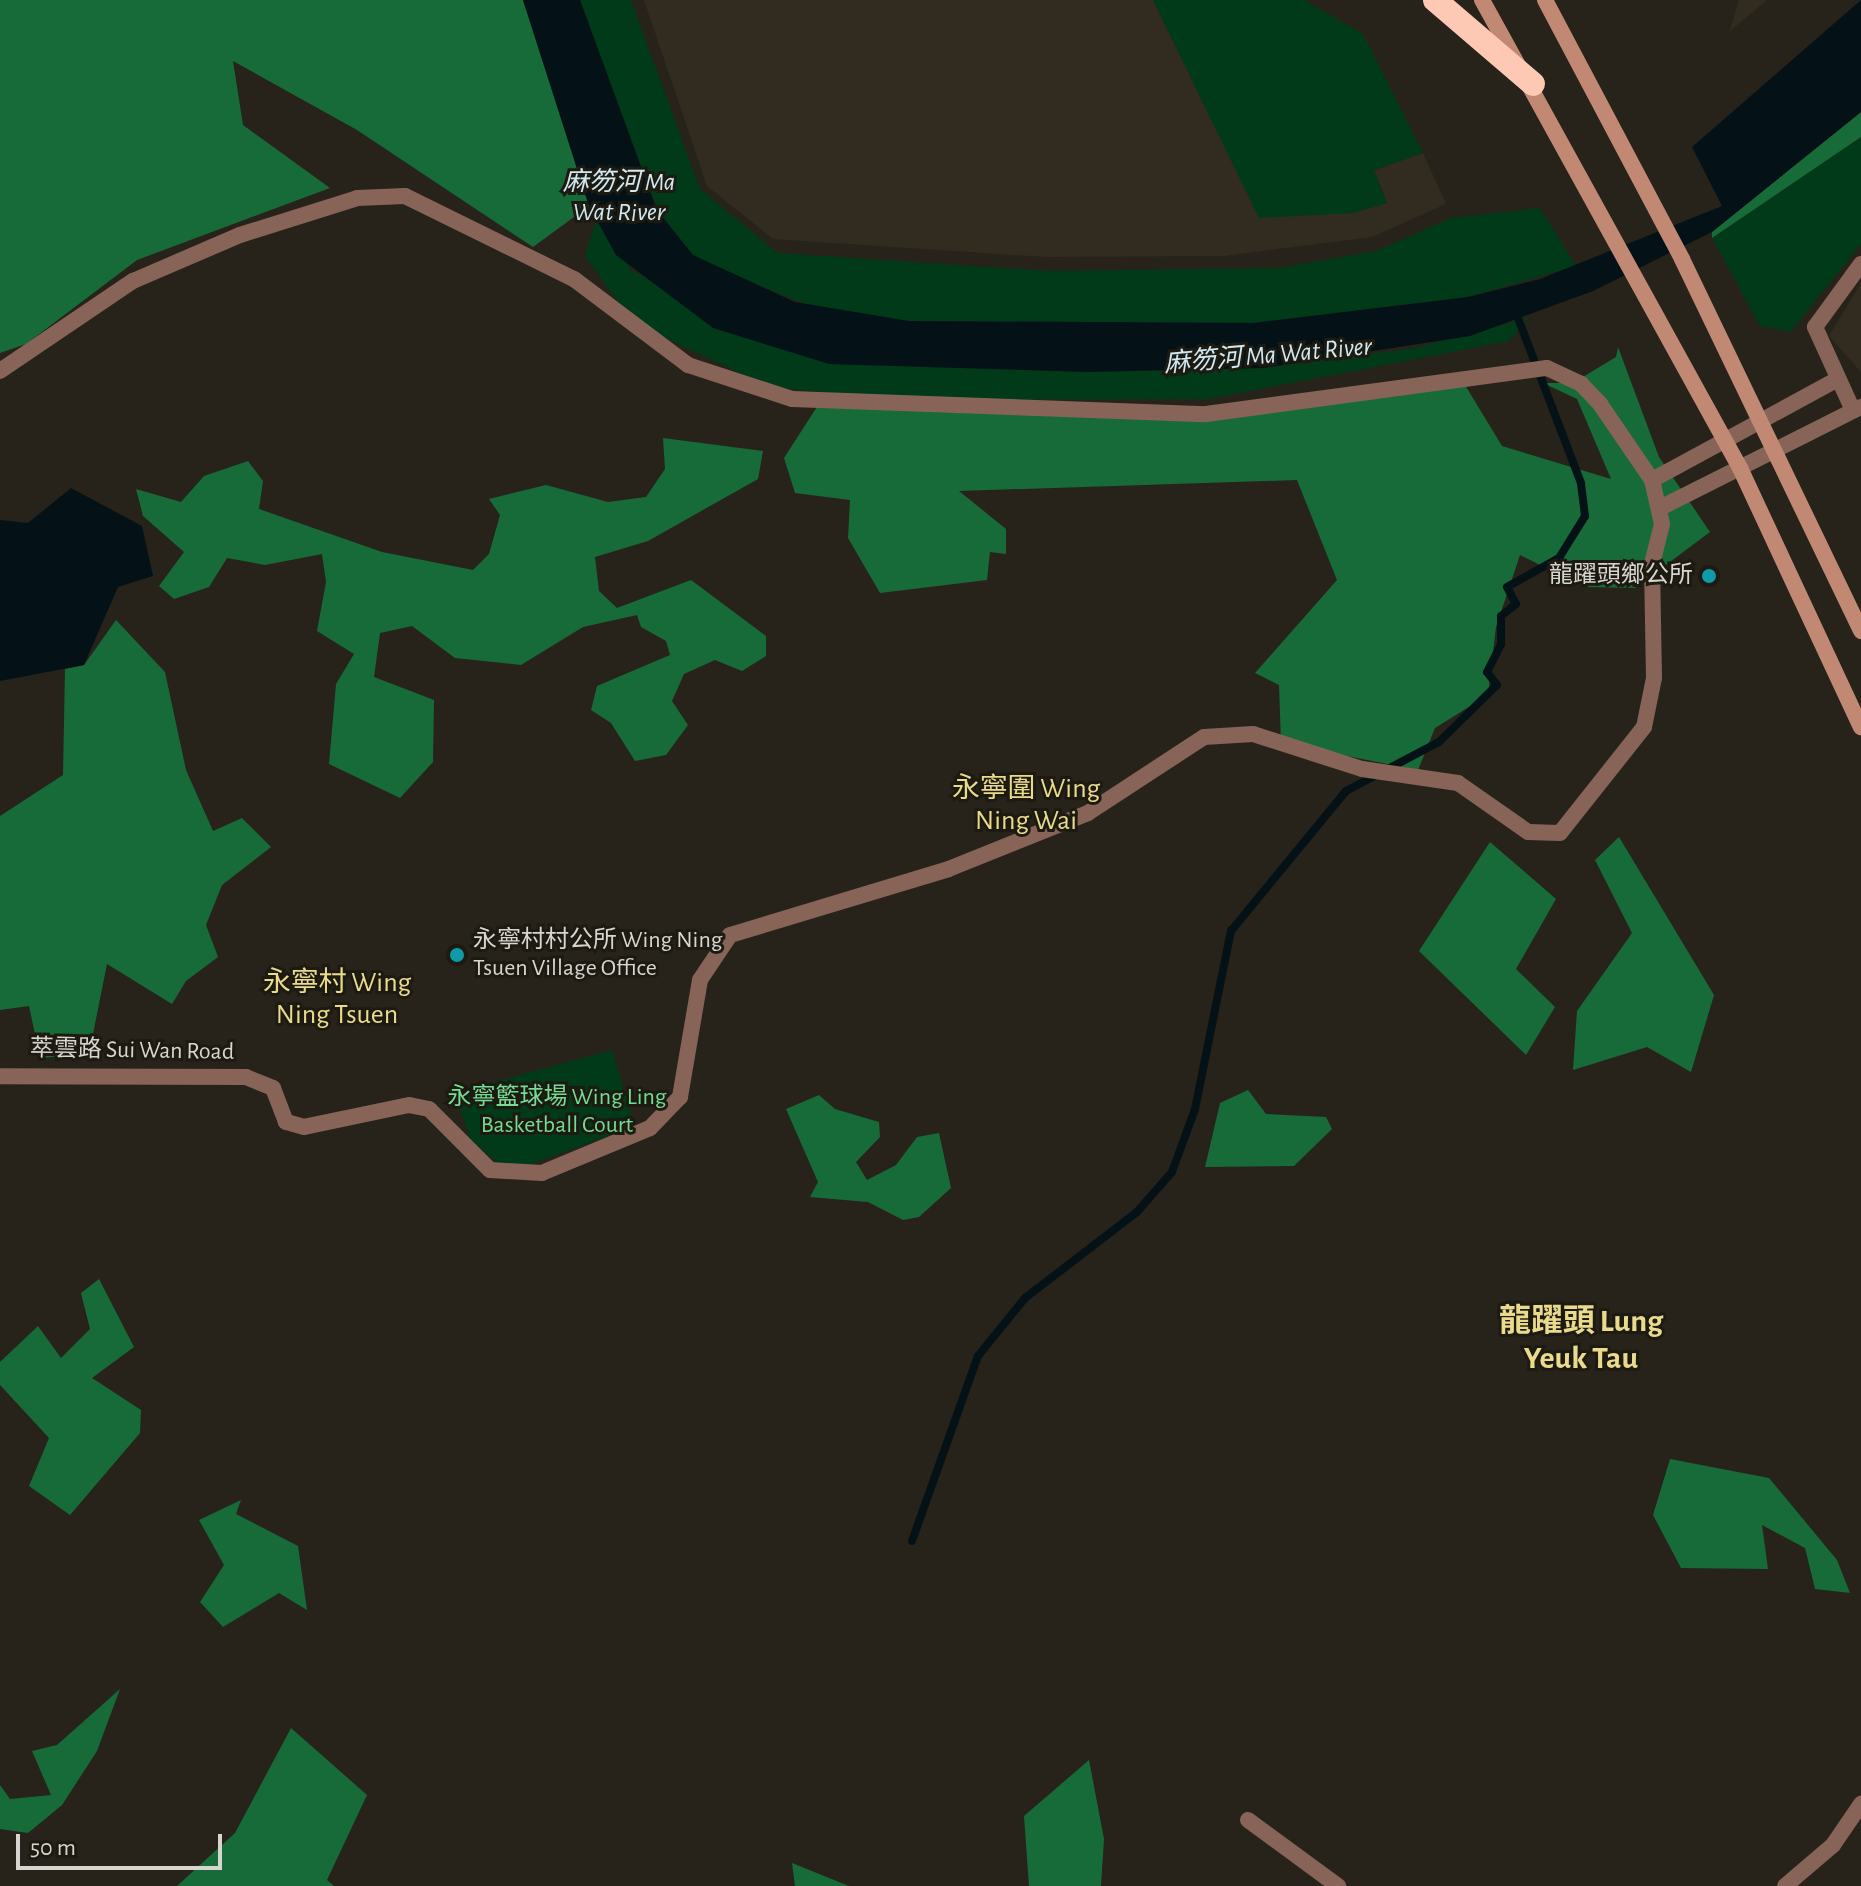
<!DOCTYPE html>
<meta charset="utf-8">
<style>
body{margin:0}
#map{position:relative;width:1861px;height:1886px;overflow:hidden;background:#27231b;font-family:"Alegreya Sans","Noto Sans SC",sans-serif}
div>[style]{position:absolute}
.built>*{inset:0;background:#312c1f}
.green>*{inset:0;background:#003a19}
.forest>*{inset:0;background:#176b39}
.water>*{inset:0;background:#041217}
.stream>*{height:8px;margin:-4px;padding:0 4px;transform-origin:4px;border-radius:4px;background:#041217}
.minor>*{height:16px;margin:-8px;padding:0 8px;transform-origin:8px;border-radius:8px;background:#876457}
.secondary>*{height:16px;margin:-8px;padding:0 8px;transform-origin:8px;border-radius:8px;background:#c18973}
.motorway>*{height:24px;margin:-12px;padding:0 12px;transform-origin:12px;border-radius:12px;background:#fec9b4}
.dots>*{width:22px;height:22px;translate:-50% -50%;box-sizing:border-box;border:4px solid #1d1a12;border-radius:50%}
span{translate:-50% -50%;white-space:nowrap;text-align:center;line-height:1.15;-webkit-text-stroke:6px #1d1a12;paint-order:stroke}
.poi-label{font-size:24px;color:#d7d5cf}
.right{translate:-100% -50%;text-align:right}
.left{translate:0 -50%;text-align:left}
.street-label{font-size:24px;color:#d7d5cf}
.park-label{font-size:24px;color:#73db93}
.water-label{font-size:26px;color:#d1e9f2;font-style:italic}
.quarter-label{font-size:28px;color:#e9da8c}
.district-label{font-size:32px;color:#e9da8c;font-weight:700}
.scale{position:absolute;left:16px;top:1834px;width:206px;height:36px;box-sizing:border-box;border:4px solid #d7d5cf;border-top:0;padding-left:10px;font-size:24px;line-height:28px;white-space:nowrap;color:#d7d5cf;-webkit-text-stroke:6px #1d1a12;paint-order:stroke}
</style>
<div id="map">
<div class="built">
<div style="clip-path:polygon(644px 0,1153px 0,1259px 217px,1352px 213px,1387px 203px,1374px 170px,1423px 153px,1446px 204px,1372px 237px,1224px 256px,1046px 257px,773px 239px,707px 186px)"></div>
<div style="clip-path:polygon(1739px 0,1767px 0,1729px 32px)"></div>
<div style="clip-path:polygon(1861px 283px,1861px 372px,1829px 336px)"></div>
</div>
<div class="green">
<div style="clip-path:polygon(580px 0,631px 0,700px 189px,778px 253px,1050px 271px,1278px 268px,1376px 251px,1451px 218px,1540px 208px,1576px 266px,1468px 297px,1253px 323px,909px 321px,820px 309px,709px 267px,673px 237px,645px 182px)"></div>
<div style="clip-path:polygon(1153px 0,1304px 0,1363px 34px,1423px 153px,1374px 170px,1387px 203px,1352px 213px,1259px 218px)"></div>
<div style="clip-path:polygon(1861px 137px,1861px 244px,1790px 332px,1760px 326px,1712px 238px)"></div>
<div style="clip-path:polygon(596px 220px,631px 270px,829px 364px,1089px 372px,1263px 368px,1415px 348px,1529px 318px,1509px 341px,1209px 399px,904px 400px,769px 387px,632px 322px,585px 256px)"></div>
<div style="clip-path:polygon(612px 1050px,635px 1126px,529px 1165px,499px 1164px,471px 1140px,454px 1093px)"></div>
</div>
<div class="forest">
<div style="clip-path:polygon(0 0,523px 0,589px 206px,533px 247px,357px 130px,233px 61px,243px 125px,330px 188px,137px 260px,26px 344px,0 353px)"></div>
<div style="clip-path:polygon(1861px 112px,1861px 137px,1712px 238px,1712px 232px)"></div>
<div style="clip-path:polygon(1618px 347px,1659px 457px,1710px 532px,1635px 588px,1585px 587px,1520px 555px,1496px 627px,1488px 695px,1435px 728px,1418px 770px,1281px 743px,1279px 685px,1255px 673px,1337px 580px,1297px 480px,959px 491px,1006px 529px,1006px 554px,990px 552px,987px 580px,880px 593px,848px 538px,850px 500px,795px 493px,784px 458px,822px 399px,1213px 410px,1465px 385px,1502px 446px,1611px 479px,1577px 399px,1543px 383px,1573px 383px,1616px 357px)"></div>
<div style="clip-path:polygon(663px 438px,763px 451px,758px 479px,648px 541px,595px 557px,599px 591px,617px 608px,691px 580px,766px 636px,766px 656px,742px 671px,715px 660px,684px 674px,672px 701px,688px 725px,666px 755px,635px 761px,611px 723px,591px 710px,597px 686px,670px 655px,666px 641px,641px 627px,637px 615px,583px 627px,521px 665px,455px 658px,412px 626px,380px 633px,374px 677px,434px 700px,433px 762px,400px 798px,329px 764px,336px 684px,354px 654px,317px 631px,326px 582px,322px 554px,265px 565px,227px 558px,209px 587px,174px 599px,159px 586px,184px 552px,143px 516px,136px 489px,181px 502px,204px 476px,248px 461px,263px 481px,259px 509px,382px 552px,473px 570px,489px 554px,500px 515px,489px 499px,546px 485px,608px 502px,646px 497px,665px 469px)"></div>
<div style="clip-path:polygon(116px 620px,165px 672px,186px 770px,213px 831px,242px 818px,271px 847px,222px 885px,206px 925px,218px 957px,186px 981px,172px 1004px,107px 964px,89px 1054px,40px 1058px,29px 1006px,0 1010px,0 816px,63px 775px,65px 669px,84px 665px)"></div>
<div style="clip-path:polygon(1619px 837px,1714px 995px,1691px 1072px,1647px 1047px,1573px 1070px,1577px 1011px,1632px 933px,1595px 860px)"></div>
<div style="clip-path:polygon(1490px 842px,1556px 899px,1516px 969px,1555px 1007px,1526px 1055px,1419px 951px)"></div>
<div style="clip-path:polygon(1248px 1090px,1266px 1114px,1326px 1117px,1332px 1129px,1294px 1166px,1205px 1167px,1220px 1103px)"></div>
<div style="clip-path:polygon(819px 1095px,835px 1109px,879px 1122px,880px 1137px,856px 1162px,867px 1180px,896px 1165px,917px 1137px,939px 1133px,951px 1188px,919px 1217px,903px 1220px,868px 1202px,810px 1197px,818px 1182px,786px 1109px)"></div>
<div style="clip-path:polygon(99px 1279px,134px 1347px,92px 1378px,141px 1410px,140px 1433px,70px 1515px,29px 1486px,49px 1438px,0 1385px,0 1362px,38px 1326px,61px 1358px,90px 1329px,81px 1293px)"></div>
<div style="clip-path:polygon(1670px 1459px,1769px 1478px,1837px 1560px,1850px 1593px,1815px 1589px,1805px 1548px,1762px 1525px,1768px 1569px,1681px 1568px,1653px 1515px)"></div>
<div style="clip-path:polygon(241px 1500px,236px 1514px,298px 1546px,307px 1610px,279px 1593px,223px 1627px,200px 1602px,224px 1565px,199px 1520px)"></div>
<div style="clip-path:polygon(120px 1689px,97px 1751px,62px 1805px,28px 1833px,0 1829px,0 1785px,10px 1799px,51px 1795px,32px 1751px,57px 1745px)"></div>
<div style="clip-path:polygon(291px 1728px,367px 1795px,327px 1880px,334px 1886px,177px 1886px,235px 1833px)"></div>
<div style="clip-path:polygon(1089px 1760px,1104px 1839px,1101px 1886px,1029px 1886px,1024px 1816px)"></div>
<div style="clip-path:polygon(792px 1863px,849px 1886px,795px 1886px)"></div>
</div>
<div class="water">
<div style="clip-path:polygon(523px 0,580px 0,657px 210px,693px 255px,795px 302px,909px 321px,1253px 323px,1468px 297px,1540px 279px,1722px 206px,1692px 147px,1861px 0,1861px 112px,1712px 232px,1593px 291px,1470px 336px,1263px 368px,1089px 372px,829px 364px,713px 328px,616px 255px,589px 206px)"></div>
<div style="clip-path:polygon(71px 488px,142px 526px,153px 576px,118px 587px,84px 665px,0 681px,0 520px,28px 523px)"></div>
</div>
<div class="stream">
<div style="left:912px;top:1541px;width:196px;rotate:-70.4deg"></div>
<div style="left:978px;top:1356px;width:75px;rotate:-51deg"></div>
<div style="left:1025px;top:1298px;width:141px;rotate:-37.5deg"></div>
<div style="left:1137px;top:1212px;width:53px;rotate:-48.8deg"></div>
<div style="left:1172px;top:1172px;width:67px;rotate:-69.9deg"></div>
<div style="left:1195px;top:1109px;width:182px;rotate:-78.6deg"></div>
<div style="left:1231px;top:931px;width:181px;rotate:-50.6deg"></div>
<div style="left:1346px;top:791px;width:105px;rotate:-27.8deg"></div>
<div style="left:1439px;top:742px;width:81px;rotate:-44.5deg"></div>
<div style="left:1497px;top:685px;width:16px;rotate:-128deg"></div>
<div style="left:1487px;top:672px;width:31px;rotate:-63deg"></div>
<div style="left:1501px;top:644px;width:28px;rotate:-90deg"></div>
<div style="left:1501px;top:616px;width:19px;rotate:-39deg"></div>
<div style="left:1516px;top:604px;width:19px;rotate:-118deg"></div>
<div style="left:1507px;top:587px;width:60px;rotate:-29.1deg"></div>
<div style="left:1559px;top:558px;width:49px;rotate:-58.2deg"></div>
<div style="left:1585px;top:516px;width:33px;rotate:-97deg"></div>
<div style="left:1581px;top:483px;width:180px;rotate:-110.9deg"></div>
</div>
<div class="minor">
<div style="left:0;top:371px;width:161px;rotate:-34.1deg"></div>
<div style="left:133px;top:281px;width:116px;rotate:-23.3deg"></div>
<div style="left:240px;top:235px;width:123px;rotate:-17.5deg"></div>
<div style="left:357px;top:198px;width:48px;rotate:-2.4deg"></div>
<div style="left:405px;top:196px;width:188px;rotate:26.2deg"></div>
<div style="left:574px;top:279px;width:143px;rotate:37deg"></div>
<div style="left:688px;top:365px;width:109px;rotate:18.1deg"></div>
<div style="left:792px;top:399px;width:414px;rotate:2.1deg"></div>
<div style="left:1206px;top:414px;width:344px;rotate:-7.7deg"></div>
<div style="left:1547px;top:368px;width:38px;rotate:25deg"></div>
<div style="left:1581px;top:384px;width:28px;rotate:46deg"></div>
<div style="left:1600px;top:404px;width:92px;rotate:55.6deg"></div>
<div style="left:1652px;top:480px;width:45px;rotate:77.2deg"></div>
<div style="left:1662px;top:524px;width:41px;rotate:104deg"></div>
<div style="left:1652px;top:564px;width:114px;rotate:89deg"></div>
<div style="left:1654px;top:678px;width:50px;rotate:101.5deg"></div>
<div style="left:1644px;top:727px;width:135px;rotate:128.4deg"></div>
<div style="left:1560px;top:833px;width:32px;rotate:-178deg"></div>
<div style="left:1528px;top:832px;width:85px;rotate:-145deg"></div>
<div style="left:1458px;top:783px;width:97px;rotate:-171.7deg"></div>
<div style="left:1362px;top:769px;width:114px;rotate:-162.2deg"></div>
<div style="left:1253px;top:734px;width:49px;rotate:176.5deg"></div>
<div style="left:1204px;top:737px;width:139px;rotate:146.8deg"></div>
<div style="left:1088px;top:813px;width:150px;rotate:158.1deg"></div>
<div style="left:949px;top:869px;width:229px;rotate:163.2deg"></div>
<div style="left:730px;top:935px;width:54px;rotate:123.7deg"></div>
<div style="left:700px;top:980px;width:119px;rotate:99.7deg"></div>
<div style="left:680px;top:1097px;width:43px;rotate:134.1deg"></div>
<div style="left:650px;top:1128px;width:117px;rotate:157.4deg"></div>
<div style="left:542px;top:1173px;width:52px;rotate:-176.7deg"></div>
<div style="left:490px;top:1170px;width:86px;rotate:-135deg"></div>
<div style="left:429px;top:1109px;width:20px;rotate:-169deg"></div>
<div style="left:409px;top:1105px;width:107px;rotate:168.2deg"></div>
<div style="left:304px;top:1127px;width:19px;rotate:-164deg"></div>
<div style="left:286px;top:1122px;width:36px;rotate:-111deg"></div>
<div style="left:273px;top:1088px;width:29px;rotate:-158deg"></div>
<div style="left:246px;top:1077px;width:246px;rotate:-179.8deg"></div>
<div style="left:1851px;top:406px;width:87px;rotate:-114.5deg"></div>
<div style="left:1815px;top:327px;width:78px;rotate:-53.9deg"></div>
<div style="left:1652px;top:480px;width:212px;rotate:-28.5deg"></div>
<div style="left:1660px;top:508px;width:225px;rotate:-26.7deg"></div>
<div style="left:1248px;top:1820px;width:112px;rotate:36.3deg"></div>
<div style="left:1785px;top:1886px;width:63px;rotate:-40.5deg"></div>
<div style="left:1833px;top:1845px;width:50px;rotate:-55.7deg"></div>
</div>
<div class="secondary">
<div style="left:1482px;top:0;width:534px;rotate:61.13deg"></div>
<div style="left:1740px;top:468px;width:286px;rotate:65deg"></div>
<div style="left:1545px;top:0;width:293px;rotate:62.1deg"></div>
<div style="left:1682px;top:259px;width:413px;rotate:64.3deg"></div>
</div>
<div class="motorway">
<div style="left:1435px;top:0;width:129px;rotate:40.6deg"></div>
</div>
<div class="dots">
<div style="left:1709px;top:576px;background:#0f9aa8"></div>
<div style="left:457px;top:955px;background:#0f9aa8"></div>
</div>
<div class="poi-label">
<span class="right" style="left:1693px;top:576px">龍躍頭鄉公所</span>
<span class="left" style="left:473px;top:955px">永寧村村公所 Wing Ning<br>Tsuen Village Office</span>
</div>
<div class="street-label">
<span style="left:132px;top:1051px;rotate:1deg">萃雲路 Sui Wan Road</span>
</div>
<div class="park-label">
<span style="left:557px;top:1112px">永寧籃球場 Wing Ling<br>Basketball Court</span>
</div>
<div class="water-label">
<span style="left:619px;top:198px">麻笏河 Ma<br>Wat River</span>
<span style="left:1268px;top:356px;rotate:-5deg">麻笏河 Ma Wat River</span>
</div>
<div class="quarter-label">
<span style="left:1026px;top:805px">永寧圍 Wing<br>Ning Wai</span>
<span style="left:337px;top:999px">永寧村 Wing<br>Ning Tsuen</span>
</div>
<div class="district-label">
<span style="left:1581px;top:1340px">龍躍頭 Lung<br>Yeuk Tau</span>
</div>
<div class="scale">50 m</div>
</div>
